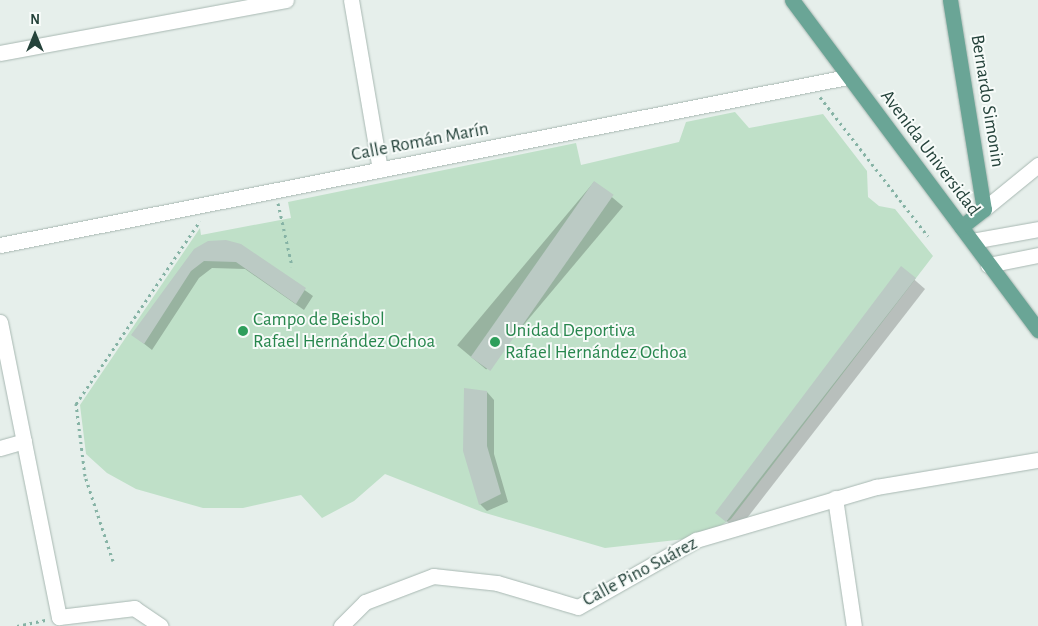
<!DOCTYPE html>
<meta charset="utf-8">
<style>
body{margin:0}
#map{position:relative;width:1038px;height:626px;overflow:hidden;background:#e6efeb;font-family:"Alegreya Sans",sans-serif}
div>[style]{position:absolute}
.green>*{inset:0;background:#bfe0c8}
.shadow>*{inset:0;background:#0003;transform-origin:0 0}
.building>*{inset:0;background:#bbcac4;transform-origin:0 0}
.path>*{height:3px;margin-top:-1.5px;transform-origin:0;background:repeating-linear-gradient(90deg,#86b3a5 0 2.5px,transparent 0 6.5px)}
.roads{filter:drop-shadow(0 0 1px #a8b8b2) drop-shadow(0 0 1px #a8b8b2)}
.minor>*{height:15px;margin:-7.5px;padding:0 7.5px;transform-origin:7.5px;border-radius:7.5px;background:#fff}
.major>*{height:15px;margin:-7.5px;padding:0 7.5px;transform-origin:7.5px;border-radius:7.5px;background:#6aa596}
.dots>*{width:14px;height:14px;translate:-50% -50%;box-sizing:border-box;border:2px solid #f7fbf9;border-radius:50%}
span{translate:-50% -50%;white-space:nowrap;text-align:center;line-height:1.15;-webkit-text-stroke:4px #f7fbf9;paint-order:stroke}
.street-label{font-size:19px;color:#24423a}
.leisure-label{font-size:19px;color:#27864d}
.left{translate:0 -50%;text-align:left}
.north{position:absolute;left:10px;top:10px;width:50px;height:50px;-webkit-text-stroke:4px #f7fbf9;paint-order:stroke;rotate:0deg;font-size:14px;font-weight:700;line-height:20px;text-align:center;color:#24423a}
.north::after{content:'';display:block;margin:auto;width:18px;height:22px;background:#24423a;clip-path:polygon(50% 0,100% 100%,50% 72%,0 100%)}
</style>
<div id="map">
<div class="green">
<div style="clip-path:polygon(735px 112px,749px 128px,823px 114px,867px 171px,868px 197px,879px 206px,895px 209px,933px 256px,731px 519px,703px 537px,605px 548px,482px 512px,385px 474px,354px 501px,322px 518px,301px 495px,243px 508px,203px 508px,136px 489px,107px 473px,86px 454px,80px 405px,200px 228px,201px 235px,291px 218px,288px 202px,576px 143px,581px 165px,679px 142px,686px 122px)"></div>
</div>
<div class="shadow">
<div style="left:594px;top:182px;width:38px;height:213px;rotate:40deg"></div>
<div style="clip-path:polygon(241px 245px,313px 296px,304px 310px,245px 269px,212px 268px,199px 278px,152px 350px,133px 335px,195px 250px)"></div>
<div style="clip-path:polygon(901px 268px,925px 289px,737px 531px,717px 512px)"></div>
<div style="clip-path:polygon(466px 390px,487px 392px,494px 400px,494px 454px,508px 502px,487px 511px,480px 504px,464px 450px)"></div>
</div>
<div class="building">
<div style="left:594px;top:181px;width:24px;height:215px;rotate:35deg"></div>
<div style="clip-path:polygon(226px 240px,241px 244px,306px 288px,296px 304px,236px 262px,204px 261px,191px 271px,144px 344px,131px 335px,194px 249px,208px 241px)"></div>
<div style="clip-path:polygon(901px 266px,916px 278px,726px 522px,715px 513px)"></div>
<div style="clip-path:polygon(464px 388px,487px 391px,487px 446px,501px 494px,479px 505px,463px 451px)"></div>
</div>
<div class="path">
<div style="left:820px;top:97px;width:176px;rotate:52.2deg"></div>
<div style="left:278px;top:203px;width:65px;rotate:77.5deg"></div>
<div style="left:113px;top:561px;width:89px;rotate:-108.2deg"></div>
<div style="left:85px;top:476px;width:73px;rotate:-97.1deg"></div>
<div style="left:76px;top:404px;width:221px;rotate:-55.9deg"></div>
<div style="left:17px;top:626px;width:29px;rotate:-12deg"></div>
</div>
<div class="roads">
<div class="minor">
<div style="left:351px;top:0;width:172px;rotate:80.3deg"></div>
<div style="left:0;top:53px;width:291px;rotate:-10.5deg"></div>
<div style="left:984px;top:209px;width:70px;rotate:-39.2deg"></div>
<div style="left:972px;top:241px;width:67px;rotate:-10.3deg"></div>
<div style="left:0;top:245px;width:864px;rotate:-11.22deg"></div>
<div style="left:988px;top:265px;width:51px;rotate:-11.3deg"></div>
<div style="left:0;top:322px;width:301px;rotate:78.7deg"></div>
<div style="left:59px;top:617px;width:76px;rotate:-6.8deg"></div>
<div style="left:134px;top:608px;width:32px;rotate:34deg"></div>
<div style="left:0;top:448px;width:25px;rotate:-16deg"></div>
<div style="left:835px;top:498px;width:129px;rotate:81.6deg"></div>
<div style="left:341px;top:626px;width:34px;rotate:-45deg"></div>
<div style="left:365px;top:602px;width:73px;rotate:-20.9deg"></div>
<div style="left:433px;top:576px;width:64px;rotate:6.2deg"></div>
<div style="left:497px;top:583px;width:84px;rotate:16.5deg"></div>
<div style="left:578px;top:607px;width:136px;rotate:-29.6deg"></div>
<div style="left:696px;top:540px;width:188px;rotate:-16.4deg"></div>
<div style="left:876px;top:487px;width:164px;rotate:-9.5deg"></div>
</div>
<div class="major">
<div style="left:792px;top:0;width:412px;rotate:53.3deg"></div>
<div style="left:950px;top:0;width:212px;rotate:80.8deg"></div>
<div style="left:984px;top:209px;width:29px;rotate:142deg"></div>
</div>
</div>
<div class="dots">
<div style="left:243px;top:331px;background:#2e9e5b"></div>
<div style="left:495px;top:342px;background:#2e9e5b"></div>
</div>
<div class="street-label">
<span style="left:987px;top:101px;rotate:81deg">Bernardo Simonin</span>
<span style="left:420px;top:142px;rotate:-11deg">Calle Román Marín</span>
<span style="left:930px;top:153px;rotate:53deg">Avenida Universidad</span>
<span style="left:640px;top:572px;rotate:-28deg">Calle Pino Suárez</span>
</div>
<div class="leisure-label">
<span class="left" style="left:253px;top:331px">Campo de Beisbol<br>Rafael Hernández Ochoa</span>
<span class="left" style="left:505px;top:342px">Unidad Deportiva<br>Rafael Hernández Ochoa</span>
</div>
<div class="north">N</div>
</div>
